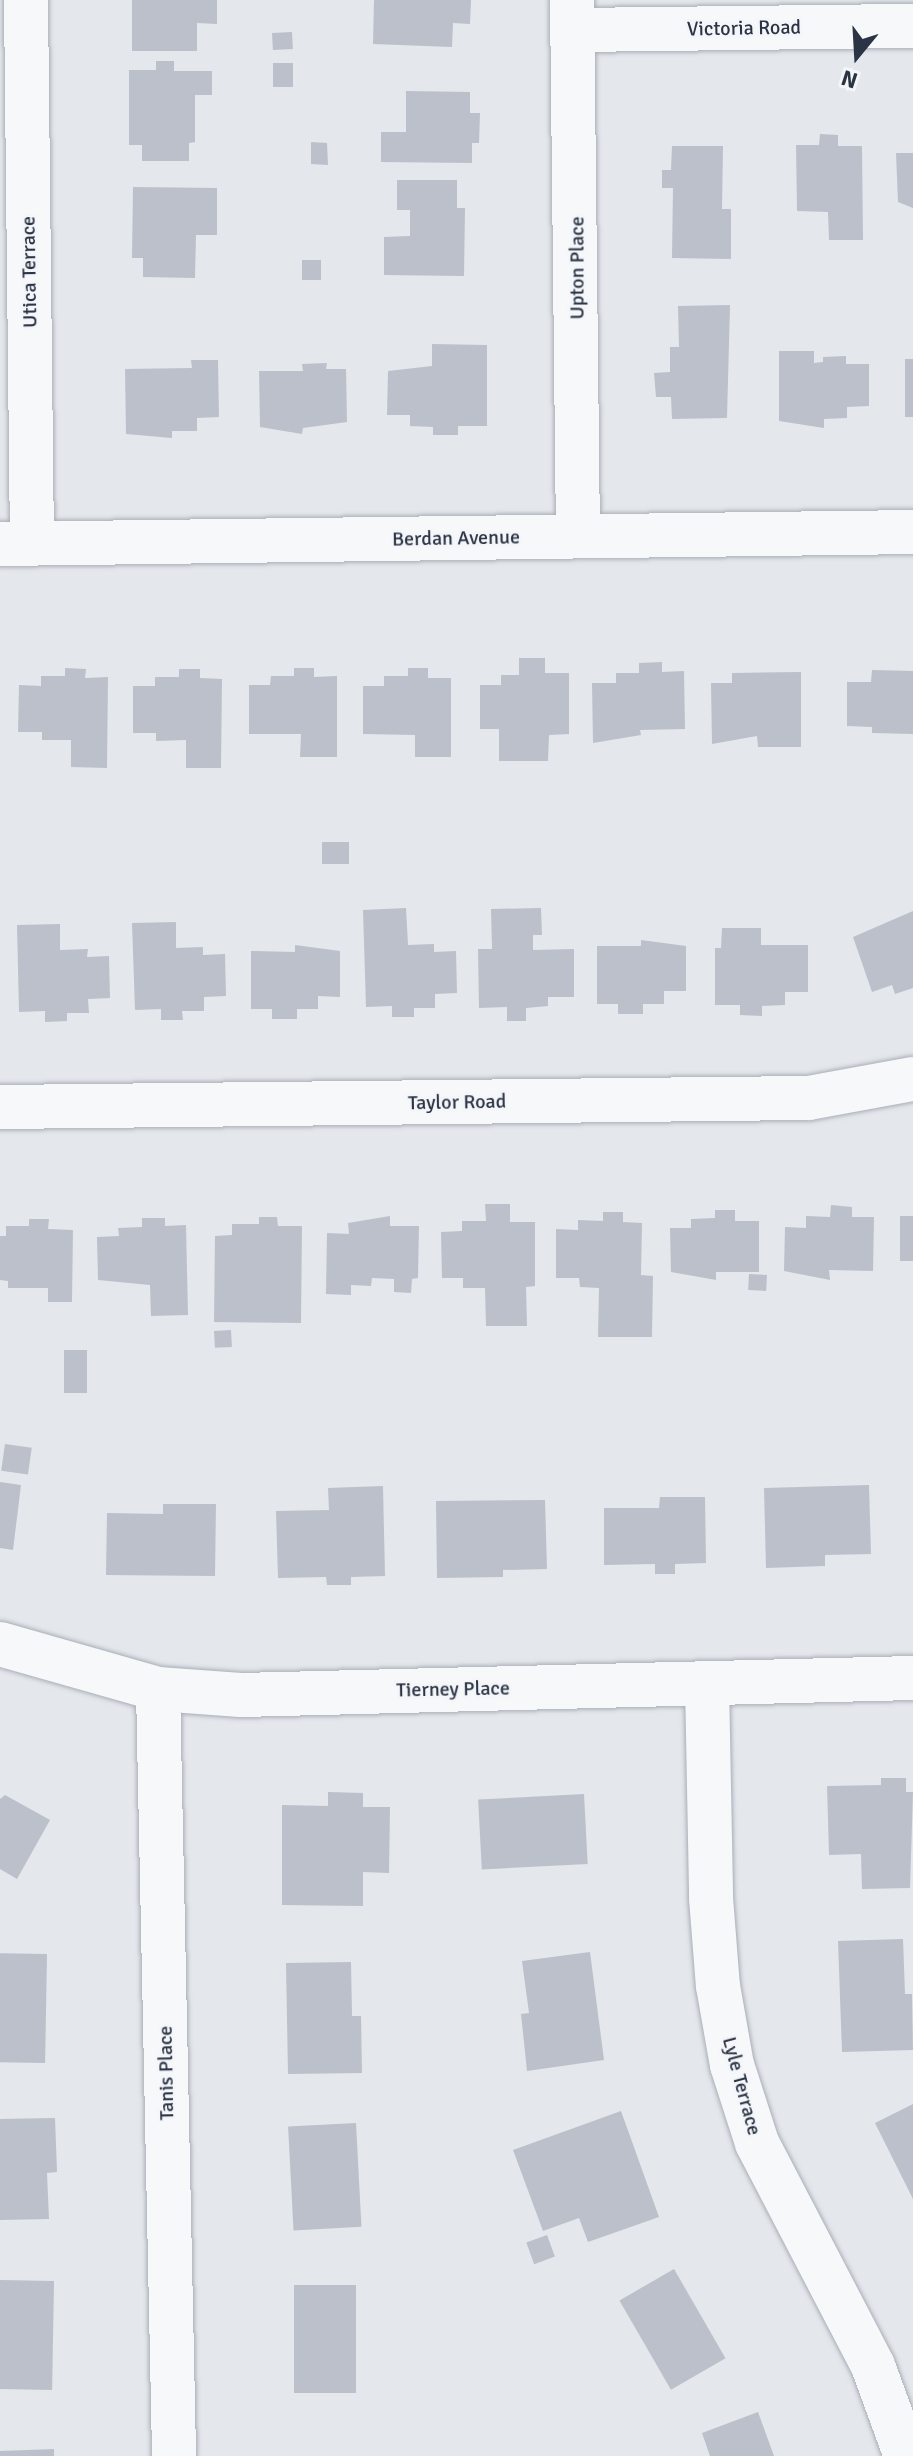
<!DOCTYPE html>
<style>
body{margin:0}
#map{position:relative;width:913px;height:2456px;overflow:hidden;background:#e4e7ec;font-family:Signika,sans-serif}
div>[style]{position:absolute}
.building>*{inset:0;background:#bbc0ca;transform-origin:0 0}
.roads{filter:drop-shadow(0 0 2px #a9aeb7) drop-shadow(0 0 2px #a9aeb7)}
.minor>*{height:44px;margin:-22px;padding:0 22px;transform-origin:22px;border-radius:22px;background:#f7f8fa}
span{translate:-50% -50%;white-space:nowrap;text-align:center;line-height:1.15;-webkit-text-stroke:6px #f4f6f9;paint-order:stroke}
.street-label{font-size:20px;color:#2b3445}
.north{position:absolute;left:817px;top:16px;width:80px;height:80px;-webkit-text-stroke:6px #f4f6f9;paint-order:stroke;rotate:198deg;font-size:22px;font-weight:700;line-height:32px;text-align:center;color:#2b3445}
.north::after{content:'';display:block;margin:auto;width:28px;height:36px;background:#2b3445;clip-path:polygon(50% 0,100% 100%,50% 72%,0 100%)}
</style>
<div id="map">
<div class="building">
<div style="clip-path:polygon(132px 0,217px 0,217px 24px,197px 23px,197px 51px,132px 51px)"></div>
<div style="clip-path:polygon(374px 0,471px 0,470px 24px,453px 23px,452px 47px,373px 44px)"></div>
<div style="left:292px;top:32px;width:17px;height:20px;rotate:87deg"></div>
<div style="clip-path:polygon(156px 61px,174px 61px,174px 71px,212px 71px,212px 95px,195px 95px,195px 142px,189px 143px,189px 161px,142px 161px,142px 145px,129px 145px,129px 70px,156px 70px)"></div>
<div style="left:273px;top:63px;width:20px;height:24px"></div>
<div style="clip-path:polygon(406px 91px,470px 92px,470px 113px,480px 113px,479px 143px,472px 143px,472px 163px,381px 162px,381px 132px,406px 132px)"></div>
<div style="clip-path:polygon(820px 134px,838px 135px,838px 146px,862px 146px,863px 240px,829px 240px,828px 212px,797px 211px,796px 145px,819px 145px)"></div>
<div style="clip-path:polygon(311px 142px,327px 143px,328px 165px,311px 164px)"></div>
<div style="clip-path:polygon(672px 146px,723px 146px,722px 209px,731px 209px,731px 259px,672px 258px,673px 188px,662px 188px,662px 170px,671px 170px)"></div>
<div style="clip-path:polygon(896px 153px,913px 153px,913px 208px,898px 202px)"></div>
<div style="clip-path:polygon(397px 180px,457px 180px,457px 208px,465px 208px,464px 276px,384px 275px,384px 237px,410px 236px,410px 210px,397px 210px)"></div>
<div style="clip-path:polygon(133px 187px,217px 188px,217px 235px,196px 235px,195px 278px,143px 277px,143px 258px,132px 258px)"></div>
<div style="left:321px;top:260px;width:20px;height:19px;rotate:90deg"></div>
<div style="clip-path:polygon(730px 305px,727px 418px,672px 419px,671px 397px,656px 397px,654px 373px,670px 372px,670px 347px,679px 347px,678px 306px)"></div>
<div style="clip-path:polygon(432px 344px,487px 345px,487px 426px,458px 426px,458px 435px,433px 435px,433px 427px,410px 426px,410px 415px,387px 415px,388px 371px,432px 366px)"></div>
<div style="clip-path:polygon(779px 351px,814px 351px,814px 363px,823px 362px,823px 357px,846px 356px,846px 364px,869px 364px,869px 406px,847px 407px,847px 418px,824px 419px,824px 428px,779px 421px)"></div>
<div style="left:905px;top:359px;width:8px;height:58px"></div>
<div style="clip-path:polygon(191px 360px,218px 360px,219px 417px,197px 418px,197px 431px,172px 431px,172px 438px,126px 434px,125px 369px,192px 368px)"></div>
<div style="clip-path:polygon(327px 363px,326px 369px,346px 369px,347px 422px,303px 428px,302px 434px,260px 427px,259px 371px,303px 371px,302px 364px)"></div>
<div style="clip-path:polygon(519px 658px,545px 658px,545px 673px,569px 673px,569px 734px,549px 735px,548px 761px,499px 761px,499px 729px,480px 729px,480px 685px,501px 685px,501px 675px,519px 675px)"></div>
<div style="clip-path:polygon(662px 662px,662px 672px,684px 671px,685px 729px,640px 730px,641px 735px,593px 743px,592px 683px,616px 683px,616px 673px,639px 673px,639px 663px)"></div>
<div style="clip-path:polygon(65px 668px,86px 669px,85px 678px,108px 677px,107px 768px,71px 767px,71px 740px,42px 740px,42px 732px,18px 732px,19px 685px,41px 686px,41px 676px,65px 676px)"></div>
<div style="clip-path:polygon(294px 668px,314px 668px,314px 677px,337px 676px,337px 757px,300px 757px,301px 734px,249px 734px,249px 685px,270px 685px,271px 676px,294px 676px)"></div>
<div style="clip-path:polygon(408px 668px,428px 668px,428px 678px,451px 678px,451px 757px,415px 757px,415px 735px,363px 734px,363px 686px,384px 686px,384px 676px,408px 676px)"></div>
<div style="clip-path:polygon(179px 669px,200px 669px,200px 678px,222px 679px,221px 768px,186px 768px,186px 740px,156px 741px,156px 733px,133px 733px,133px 686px,155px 686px,155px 677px,179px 677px)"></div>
<div style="clip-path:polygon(872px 670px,913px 671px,913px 734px,872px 733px,872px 727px,847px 726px,847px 682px,871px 682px)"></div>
<div style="clip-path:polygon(801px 672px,801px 747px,758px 747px,757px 736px,712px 744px,711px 683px,732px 683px,732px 673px)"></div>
<div style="left:349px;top:842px;width:22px;height:27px;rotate:90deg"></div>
<div style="clip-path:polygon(406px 908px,408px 945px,434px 944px,434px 952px,456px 951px,457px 993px,435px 994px,435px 1008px,414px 1008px,414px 1017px,392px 1017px,392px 1006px,366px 1007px,363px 910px)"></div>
<div style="clip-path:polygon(541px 908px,542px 935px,533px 935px,533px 950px,574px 949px,574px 997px,548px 997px,548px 1006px,526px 1008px,526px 1021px,507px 1021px,507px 1007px,479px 1008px,478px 949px,492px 949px,491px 909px)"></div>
<div style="clip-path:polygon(913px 911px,913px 988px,895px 994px,892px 985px,872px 992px,853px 937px)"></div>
<div style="clip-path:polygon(176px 922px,176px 948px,203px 947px,203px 955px,225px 954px,226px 996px,204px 997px,204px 1011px,182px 1011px,183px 1020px,161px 1020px,161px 1009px,135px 1010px,132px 923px)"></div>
<div style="clip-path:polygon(60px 924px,60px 950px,88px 949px,87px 957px,109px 956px,110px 998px,88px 999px,89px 1013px,67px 1013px,67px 1021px,45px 1022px,45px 1011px,19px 1012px,17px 925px)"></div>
<div style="clip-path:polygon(722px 928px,761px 928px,761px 945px,808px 945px,808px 992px,785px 992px,785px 1005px,762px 1006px,762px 1016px,740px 1015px,740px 1005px,715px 1005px,715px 948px,721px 948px)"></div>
<div style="clip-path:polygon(641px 940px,686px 946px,686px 991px,664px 991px,664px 1004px,643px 1004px,643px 1014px,618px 1014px,618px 1004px,597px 1004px,597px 946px,641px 946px)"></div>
<div style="clip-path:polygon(295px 945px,340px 951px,340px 997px,318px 996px,318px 1009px,297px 1009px,297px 1019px,272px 1019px,272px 1009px,251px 1009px,251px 951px,295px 952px)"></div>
<div style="clip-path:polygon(485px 1204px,510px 1204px,510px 1222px,535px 1222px,535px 1286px,526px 1287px,527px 1326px,486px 1326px,485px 1288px,463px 1288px,463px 1278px,442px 1278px,441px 1232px,462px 1231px,462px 1221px,486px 1221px)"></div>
<div style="clip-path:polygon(831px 1205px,852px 1207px,852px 1217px,874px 1217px,873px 1271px,829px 1270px,830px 1280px,784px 1271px,785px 1227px,806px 1228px,806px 1216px,830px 1217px)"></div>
<div style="clip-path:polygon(715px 1210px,735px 1210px,735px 1221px,759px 1221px,759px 1272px,716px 1272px,716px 1280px,671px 1272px,670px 1228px,691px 1228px,691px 1219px,715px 1218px)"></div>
<div style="clip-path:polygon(603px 1212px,623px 1212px,623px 1222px,642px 1223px,641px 1275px,653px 1276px,652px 1337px,598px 1337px,599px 1288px,580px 1287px,579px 1278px,556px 1278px,556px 1229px,578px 1230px,578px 1220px,603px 1221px)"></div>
<div style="clip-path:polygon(390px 1216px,390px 1226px,419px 1226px,418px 1278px,412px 1279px,411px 1293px,394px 1292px,394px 1279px,372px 1278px,371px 1286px,351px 1285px,351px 1295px,326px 1294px,327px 1233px,349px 1234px,348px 1223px)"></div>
<div style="left:900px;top:1216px;width:13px;height:45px"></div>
<div style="clip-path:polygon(259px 1217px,277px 1217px,278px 1226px,302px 1226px,301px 1323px,214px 1322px,215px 1236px,232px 1235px,232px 1224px,259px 1224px)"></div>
<div style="clip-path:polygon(142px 1218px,165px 1218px,165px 1226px,186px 1225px,188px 1315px,151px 1316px,150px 1285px,98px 1280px,97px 1237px,119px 1236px,118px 1228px,142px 1227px)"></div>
<div style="clip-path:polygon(29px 1219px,49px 1219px,48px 1229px,73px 1230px,72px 1302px,48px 1302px,48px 1288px,8px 1288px,8px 1281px,0 1280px,0 1236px,6px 1236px,6px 1226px,29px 1226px)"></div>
<div style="left:749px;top:1274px;width:18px;height:16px;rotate:3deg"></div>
<div style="left:231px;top:1330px;width:17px;height:17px;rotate:87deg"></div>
<div style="left:64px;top:1350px;width:23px;height:43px"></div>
<div style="left:5px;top:1444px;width:27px;height:27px;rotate:8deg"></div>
<div style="clip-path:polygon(0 1482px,21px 1485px,13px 1550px,0 1548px)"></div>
<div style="clip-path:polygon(869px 1485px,871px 1554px,825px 1555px,825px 1566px,766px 1568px,764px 1488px)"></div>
<div style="clip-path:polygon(383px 1486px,385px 1576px,351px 1577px,351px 1585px,327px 1585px,326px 1577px,278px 1578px,276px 1511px,329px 1510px,328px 1488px)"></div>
<div style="clip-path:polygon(660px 1497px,705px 1497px,706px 1563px,675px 1564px,675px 1574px,655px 1574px,655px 1564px,604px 1565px,604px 1508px,659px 1508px)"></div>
<div style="clip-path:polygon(545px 1500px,547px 1569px,503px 1570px,503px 1577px,437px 1578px,436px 1501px)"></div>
<div style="clip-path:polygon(163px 1504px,216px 1504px,215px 1576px,106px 1575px,107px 1513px,163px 1514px)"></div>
<div style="clip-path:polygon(881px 1778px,906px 1778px,906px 1792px,913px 1792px,910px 1888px,862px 1889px,861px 1854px,829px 1855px,827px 1786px,881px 1785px)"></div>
<div style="clip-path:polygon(328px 1792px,363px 1793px,363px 1807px,390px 1807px,389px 1873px,363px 1872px,363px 1906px,282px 1905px,282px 1805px,328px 1806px)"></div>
<div style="left:584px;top:1794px;width:70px;height:106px;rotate:87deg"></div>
<div style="clip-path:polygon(5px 1795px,50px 1820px,17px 1879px,0 1869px,0 1799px)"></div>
<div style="clip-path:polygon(903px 1939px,905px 1994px,912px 1994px,913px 2050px,842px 2052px,838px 1941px)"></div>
<div style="clip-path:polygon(590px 1952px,604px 2060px,527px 2071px,521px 2014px,529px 2013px,522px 1961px)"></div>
<div style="left:47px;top:1954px;width:109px;height:47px;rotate:91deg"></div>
<div style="clip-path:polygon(351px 1962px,352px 2016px,361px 2016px,362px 2073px,288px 2074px,286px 1963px)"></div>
<div style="clip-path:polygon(913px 2104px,913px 2199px,875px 2123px)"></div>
<div style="clip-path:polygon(621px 2111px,659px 2217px,588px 2242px,579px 2218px,543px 2231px,513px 2150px)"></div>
<div style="clip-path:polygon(55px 2118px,57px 2172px,47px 2173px,49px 2219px,0 2220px,0 2119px)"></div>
<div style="left:356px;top:2123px;width:104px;height:68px;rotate:87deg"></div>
<div style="left:547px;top:2235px;width:23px;height:22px;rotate:70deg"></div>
<div style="left:674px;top:2269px;width:103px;height:63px;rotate:60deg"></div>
<div style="left:54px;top:2281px;width:109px;height:54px;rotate:91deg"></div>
<div style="left:294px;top:2285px;width:62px;height:108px"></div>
<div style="clip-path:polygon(758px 2412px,774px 2456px,710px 2456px,702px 2433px)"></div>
<div style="clip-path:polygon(54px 2449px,54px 2456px,0 2456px,0 2451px)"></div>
</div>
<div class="roads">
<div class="minor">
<div style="left:26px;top:0;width:543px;rotate:89.37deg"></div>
<div style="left:572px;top:0;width:536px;rotate:89.36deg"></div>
<div style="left:575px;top:30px;width:338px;rotate:-0.7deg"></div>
<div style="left:0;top:544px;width:913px;rotate:-0.75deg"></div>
<div style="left:0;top:1107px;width:809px;rotate:-0.64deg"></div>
<div style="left:809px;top:1098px;width:106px;rotate:-10.4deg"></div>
<div style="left:0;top:1644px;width:164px;rotate:15.9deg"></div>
<div style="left:158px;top:1689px;width:83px;rotate:4.1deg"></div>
<div style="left:241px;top:1695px;width:672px;rotate:-1.45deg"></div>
<div style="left:707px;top:1683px;width:215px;rotate:88.9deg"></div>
<div style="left:711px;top:1898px;width:88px;rotate:85.5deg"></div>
<div style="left:718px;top:1986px;width:80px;rotate:80deg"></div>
<div style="left:732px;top:2065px;width:82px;rotate:72.2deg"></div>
<div style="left:757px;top:2143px;width:251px;rotate:62.5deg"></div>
<div style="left:873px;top:2366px;width:96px;rotate:69.9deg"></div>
<div style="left:158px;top:1689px;width:767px;rotate:88.8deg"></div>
</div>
</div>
<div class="street-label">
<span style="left:744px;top:28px;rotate:-1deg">Victoria Road</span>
<span style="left:577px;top:268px;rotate:-90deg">Upton Place</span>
<span style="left:29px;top:272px;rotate:-91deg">Utica Terrace</span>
<span style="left:456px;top:538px;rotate:-1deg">Berdan Avenue</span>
<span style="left:457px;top:1102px;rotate:-1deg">Taylor Road</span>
<span style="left:453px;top:1689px;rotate:-1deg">Tierney Place</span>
<span style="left:166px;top:2073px;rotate:-91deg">Tanis Place</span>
<span style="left:742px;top:2086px;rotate:75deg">Lyle Terrace</span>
</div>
<div class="north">N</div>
</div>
